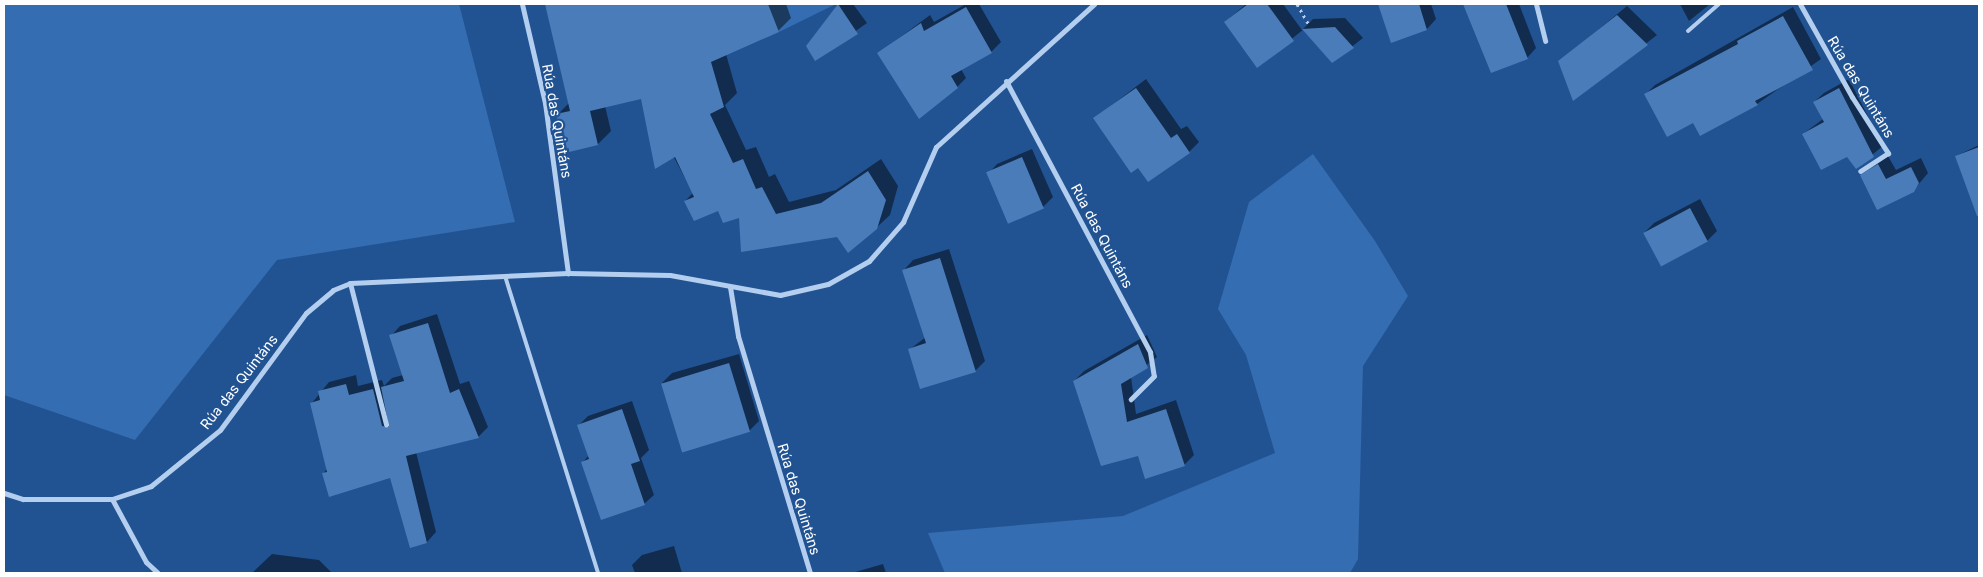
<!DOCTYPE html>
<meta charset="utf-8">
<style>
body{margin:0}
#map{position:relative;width:1983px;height:577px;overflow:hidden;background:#215393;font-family:Inter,sans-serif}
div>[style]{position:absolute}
.green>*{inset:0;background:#346db1}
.shadow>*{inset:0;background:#0007}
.building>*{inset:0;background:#4a7cb9;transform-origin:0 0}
.path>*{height:3px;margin-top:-1.5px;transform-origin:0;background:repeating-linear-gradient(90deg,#b3ceee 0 2.5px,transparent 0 6.5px)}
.lane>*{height:4px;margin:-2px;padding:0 2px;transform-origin:2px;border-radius:2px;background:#b3ceee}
.street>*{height:5px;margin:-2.5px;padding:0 2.5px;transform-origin:2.5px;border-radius:2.5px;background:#b3ceee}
span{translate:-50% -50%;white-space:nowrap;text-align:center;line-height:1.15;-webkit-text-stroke:4.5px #215393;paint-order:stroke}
.street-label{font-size:14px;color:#fff}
.frame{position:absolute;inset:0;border:5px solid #fff;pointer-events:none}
</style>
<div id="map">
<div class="green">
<div style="clip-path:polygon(4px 4px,459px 4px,515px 222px,277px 260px,135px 440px,4px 395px)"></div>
<div style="clip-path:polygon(768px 4px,836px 4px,779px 32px)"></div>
<div style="clip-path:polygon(1313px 154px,1375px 241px,1408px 296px,1363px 366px,1358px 559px,1350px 573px,945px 573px,928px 533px,1123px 516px,1275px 453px,1246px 355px,1218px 309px,1249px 202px)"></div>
</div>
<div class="shadow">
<div style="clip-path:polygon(546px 4px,786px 4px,791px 18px,778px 31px,726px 54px,737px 93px,725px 105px,746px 150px,756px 147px,769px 177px,775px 174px,789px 202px,836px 190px,881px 159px,898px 186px,890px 215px,876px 228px,838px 235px,740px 216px,685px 201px,693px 193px,642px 98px,605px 106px,611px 131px,598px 144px,557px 115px,569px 103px)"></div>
<div style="clip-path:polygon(839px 4px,853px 4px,867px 23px,816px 59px,807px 46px)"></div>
<div style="clip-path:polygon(966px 4px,979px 4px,1001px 42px,991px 52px,961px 69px,966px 78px,957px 87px,879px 53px,930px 15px,934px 22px)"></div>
<div style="clip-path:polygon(1246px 4px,1283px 4px,1302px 30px,1313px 19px,1345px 18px,1363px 38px,1332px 62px,1304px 29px,1258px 66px,1225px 22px)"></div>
<div style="clip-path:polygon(1379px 4px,1431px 4px,1436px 19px,1427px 29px,1392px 41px)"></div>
<div style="clip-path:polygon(1465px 4px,1519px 4px,1536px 48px,1527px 58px,1492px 72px)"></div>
<div style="clip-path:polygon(1680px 4px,1710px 4px,1689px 21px)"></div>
<div style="clip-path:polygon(1627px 6px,1657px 35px,1574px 99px,1559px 62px)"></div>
<div style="clip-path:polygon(1793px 7px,1821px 59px,1757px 104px,1694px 121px,1645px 95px,1655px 85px)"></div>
<div style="clip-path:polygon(1146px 79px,1181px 129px,1187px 126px,1199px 142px,1189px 152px,1138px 167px,1095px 118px)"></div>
<div style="clip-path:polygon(1849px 79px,1883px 146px,1857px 167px,1848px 155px,1803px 134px,1823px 119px,1814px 102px,1824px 93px)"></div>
<div style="clip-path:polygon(1979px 145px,1979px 183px,1967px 187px,1956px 156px)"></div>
<div style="clip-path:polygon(1032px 149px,1053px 197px,1044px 206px,1009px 222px,988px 174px,997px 164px)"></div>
<div style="clip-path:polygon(1888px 156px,1896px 170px,1921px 158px,1928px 173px,1913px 191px,1861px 176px)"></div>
<div style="clip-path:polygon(1700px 199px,1717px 231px,1707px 241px,1662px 265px,1645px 232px,1654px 223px)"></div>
<div style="clip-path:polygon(949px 249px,985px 361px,975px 371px,910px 349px,926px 337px,904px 270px,913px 260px)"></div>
<div style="clip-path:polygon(437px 314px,460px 384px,469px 381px,488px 427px,478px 437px,416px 452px,436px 532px,427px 542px,411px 546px,390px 477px,323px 474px,327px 469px,312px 403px,329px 382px,356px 375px,358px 386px,382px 380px,384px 386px,392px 378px,403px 375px,391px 336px,400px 326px)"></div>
<div style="clip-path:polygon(1147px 335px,1157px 357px,1131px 377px,1136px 414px,1176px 400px,1194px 455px,1184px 465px,1139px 454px,1074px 381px,1084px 371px)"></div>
<div style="clip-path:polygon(739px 354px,759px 421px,749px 431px,662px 383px,672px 373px)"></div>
<div style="clip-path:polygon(632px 401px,649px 450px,641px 458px,654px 495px,644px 504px,583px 462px,589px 455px,579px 425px,588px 416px)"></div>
<div style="clip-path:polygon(674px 546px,682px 573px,635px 573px,632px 565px,642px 555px)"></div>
<div style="clip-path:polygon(272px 554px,319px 560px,332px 573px,252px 573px)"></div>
<div style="clip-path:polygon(883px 564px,886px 573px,852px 573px)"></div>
</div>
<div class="building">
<div style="clip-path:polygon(545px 4px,768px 4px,779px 32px,711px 62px,724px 107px,710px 114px,733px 163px,743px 159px,756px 189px,762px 187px,776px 214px,821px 203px,868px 171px,886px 200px,877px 229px,848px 253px,837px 237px,741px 252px,739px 218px,723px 223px,718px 211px,694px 221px,684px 201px,694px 197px,675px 157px,655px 169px,641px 99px,590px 111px,598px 145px,565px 153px,556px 114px,570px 111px)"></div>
<div style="clip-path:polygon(838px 4px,858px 34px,815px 61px,806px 46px)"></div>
<div style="clip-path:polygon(1248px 4px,1267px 4px,1294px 41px,1257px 68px,1224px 22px)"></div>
<div style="clip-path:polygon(1378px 4px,1419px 4px,1427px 30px,1391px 43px)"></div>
<div style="clip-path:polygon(1463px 4px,1506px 4px,1528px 59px,1491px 73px)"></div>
<div style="clip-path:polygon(966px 7px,992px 53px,951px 76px,958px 88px,919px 119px,877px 53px,921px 23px,924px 31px)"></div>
<div style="clip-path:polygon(1617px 15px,1648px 45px,1573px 101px,1558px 61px)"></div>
<div style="clip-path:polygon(1783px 16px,1813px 70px,1755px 101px,1758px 105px,1700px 136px,1693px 123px,1667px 137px,1644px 94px,1738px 44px,1737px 41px)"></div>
<div style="clip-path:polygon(1335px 27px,1354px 48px,1332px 63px,1302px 29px)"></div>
<div style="clip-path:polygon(1136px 88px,1171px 138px,1177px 134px,1190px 153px,1148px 182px,1138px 168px,1131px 173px,1093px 118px)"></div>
<div style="clip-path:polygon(1839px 88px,1874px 157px,1856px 169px,1847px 157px,1821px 170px,1802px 134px,1824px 122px,1813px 102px)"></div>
<div style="clip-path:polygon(1979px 147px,1979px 216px,1977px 216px,1955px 156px)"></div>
<div style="left:1022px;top:157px;width:56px;height:39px;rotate:67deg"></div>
<div style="clip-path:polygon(1878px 164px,1886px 179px,1911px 167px,1919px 183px,1914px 192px,1877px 210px,1860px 175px)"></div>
<div style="left:1690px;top:208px;width:38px;height:53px;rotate:62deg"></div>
<div style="clip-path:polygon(940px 258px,976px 372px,920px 389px,908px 349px,926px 343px,902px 270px)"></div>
<div style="clip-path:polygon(428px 323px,450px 393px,459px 389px,479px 438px,406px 456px,427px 543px,410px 548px,390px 478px,329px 497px,322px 473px,327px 472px,310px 403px,320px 400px,318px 391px,346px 384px,349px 395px,373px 389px,382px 426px,389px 427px,381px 387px,404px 381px,389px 335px)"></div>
<div style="clip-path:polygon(1138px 344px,1148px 368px,1121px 384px,1127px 422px,1166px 409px,1185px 466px,1145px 479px,1138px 456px,1101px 466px,1073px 381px)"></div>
<div style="left:729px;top:363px;width:72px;height:71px;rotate:73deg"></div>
<div style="clip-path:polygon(622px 409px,640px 461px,631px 464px,645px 505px,601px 520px,581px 462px,589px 459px,577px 425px)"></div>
</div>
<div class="path">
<div style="left:1297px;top:4px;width:24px;rotate:60deg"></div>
</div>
<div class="lane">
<div style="left:1688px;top:31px;width:41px;rotate:-41.1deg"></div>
<div style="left:505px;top:276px;width:311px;rotate:72.6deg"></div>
</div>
<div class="street">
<div style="left:522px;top:4px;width:102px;rotate:76.9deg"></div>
<div style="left:545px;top:103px;width:172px;rotate:82.3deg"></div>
<div style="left:1536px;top:4px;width:38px;rotate:76deg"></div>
<div style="left:1800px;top:4px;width:107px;rotate:60.8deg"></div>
<div style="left:1852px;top:97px;width:67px;rotate:57.3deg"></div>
<div style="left:1888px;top:153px;width:33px;rotate:147deg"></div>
<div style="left:1006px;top:81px;width:307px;rotate:62deg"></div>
<div style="left:1150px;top:352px;width:24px;rotate:81deg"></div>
<div style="left:1154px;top:376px;width:33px;rotate:135deg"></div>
<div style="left:350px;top:283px;width:146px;rotate:75.7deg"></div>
<div style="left:730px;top:287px;width:50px;rotate:80.7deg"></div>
<div style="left:738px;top:336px;width:248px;rotate:73.1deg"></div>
<div style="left:4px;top:493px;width:20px;rotate:18deg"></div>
<div style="left:23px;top:499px;width:89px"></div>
<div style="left:112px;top:499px;width:41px;rotate:-18.4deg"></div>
<div style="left:151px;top:486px;width:89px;rotate:-39.1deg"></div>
<div style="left:220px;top:430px;width:145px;rotate:-53.7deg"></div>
<div style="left:306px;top:313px;width:35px;rotate:-40deg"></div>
<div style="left:333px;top:290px;width:18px;rotate:-22deg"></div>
<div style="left:350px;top:283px;width:218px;rotate:-2.6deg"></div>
<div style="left:568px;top:273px;width:102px;rotate:1.1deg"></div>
<div style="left:670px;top:275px;width:112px;rotate:10.3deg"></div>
<div style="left:780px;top:295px;width:49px;rotate:-12.9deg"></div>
<div style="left:828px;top:284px;width:47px;rotate:-29.3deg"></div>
<div style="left:869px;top:261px;width:52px;rotate:-48.9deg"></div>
<div style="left:903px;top:222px;width:82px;rotate:-66.3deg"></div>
<div style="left:936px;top:147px;width:213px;rotate:-42.1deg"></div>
<div style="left:112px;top:499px;width:72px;rotate:61.6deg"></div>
<div style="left:146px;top:562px;width:16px;rotate:43deg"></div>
</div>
<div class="street-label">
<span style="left:1861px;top:87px;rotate:59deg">Rúa das Quintáns</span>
<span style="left:557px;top:121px;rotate:80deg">Rúa das Quintáns</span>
<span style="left:1102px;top:236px;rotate:62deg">Rúa das Quintáns</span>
<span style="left:239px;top:382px;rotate:-52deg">Rúa das Quintáns</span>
<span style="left:799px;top:499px;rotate:73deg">Rúa das Quintáns</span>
</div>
<div class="frame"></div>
</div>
